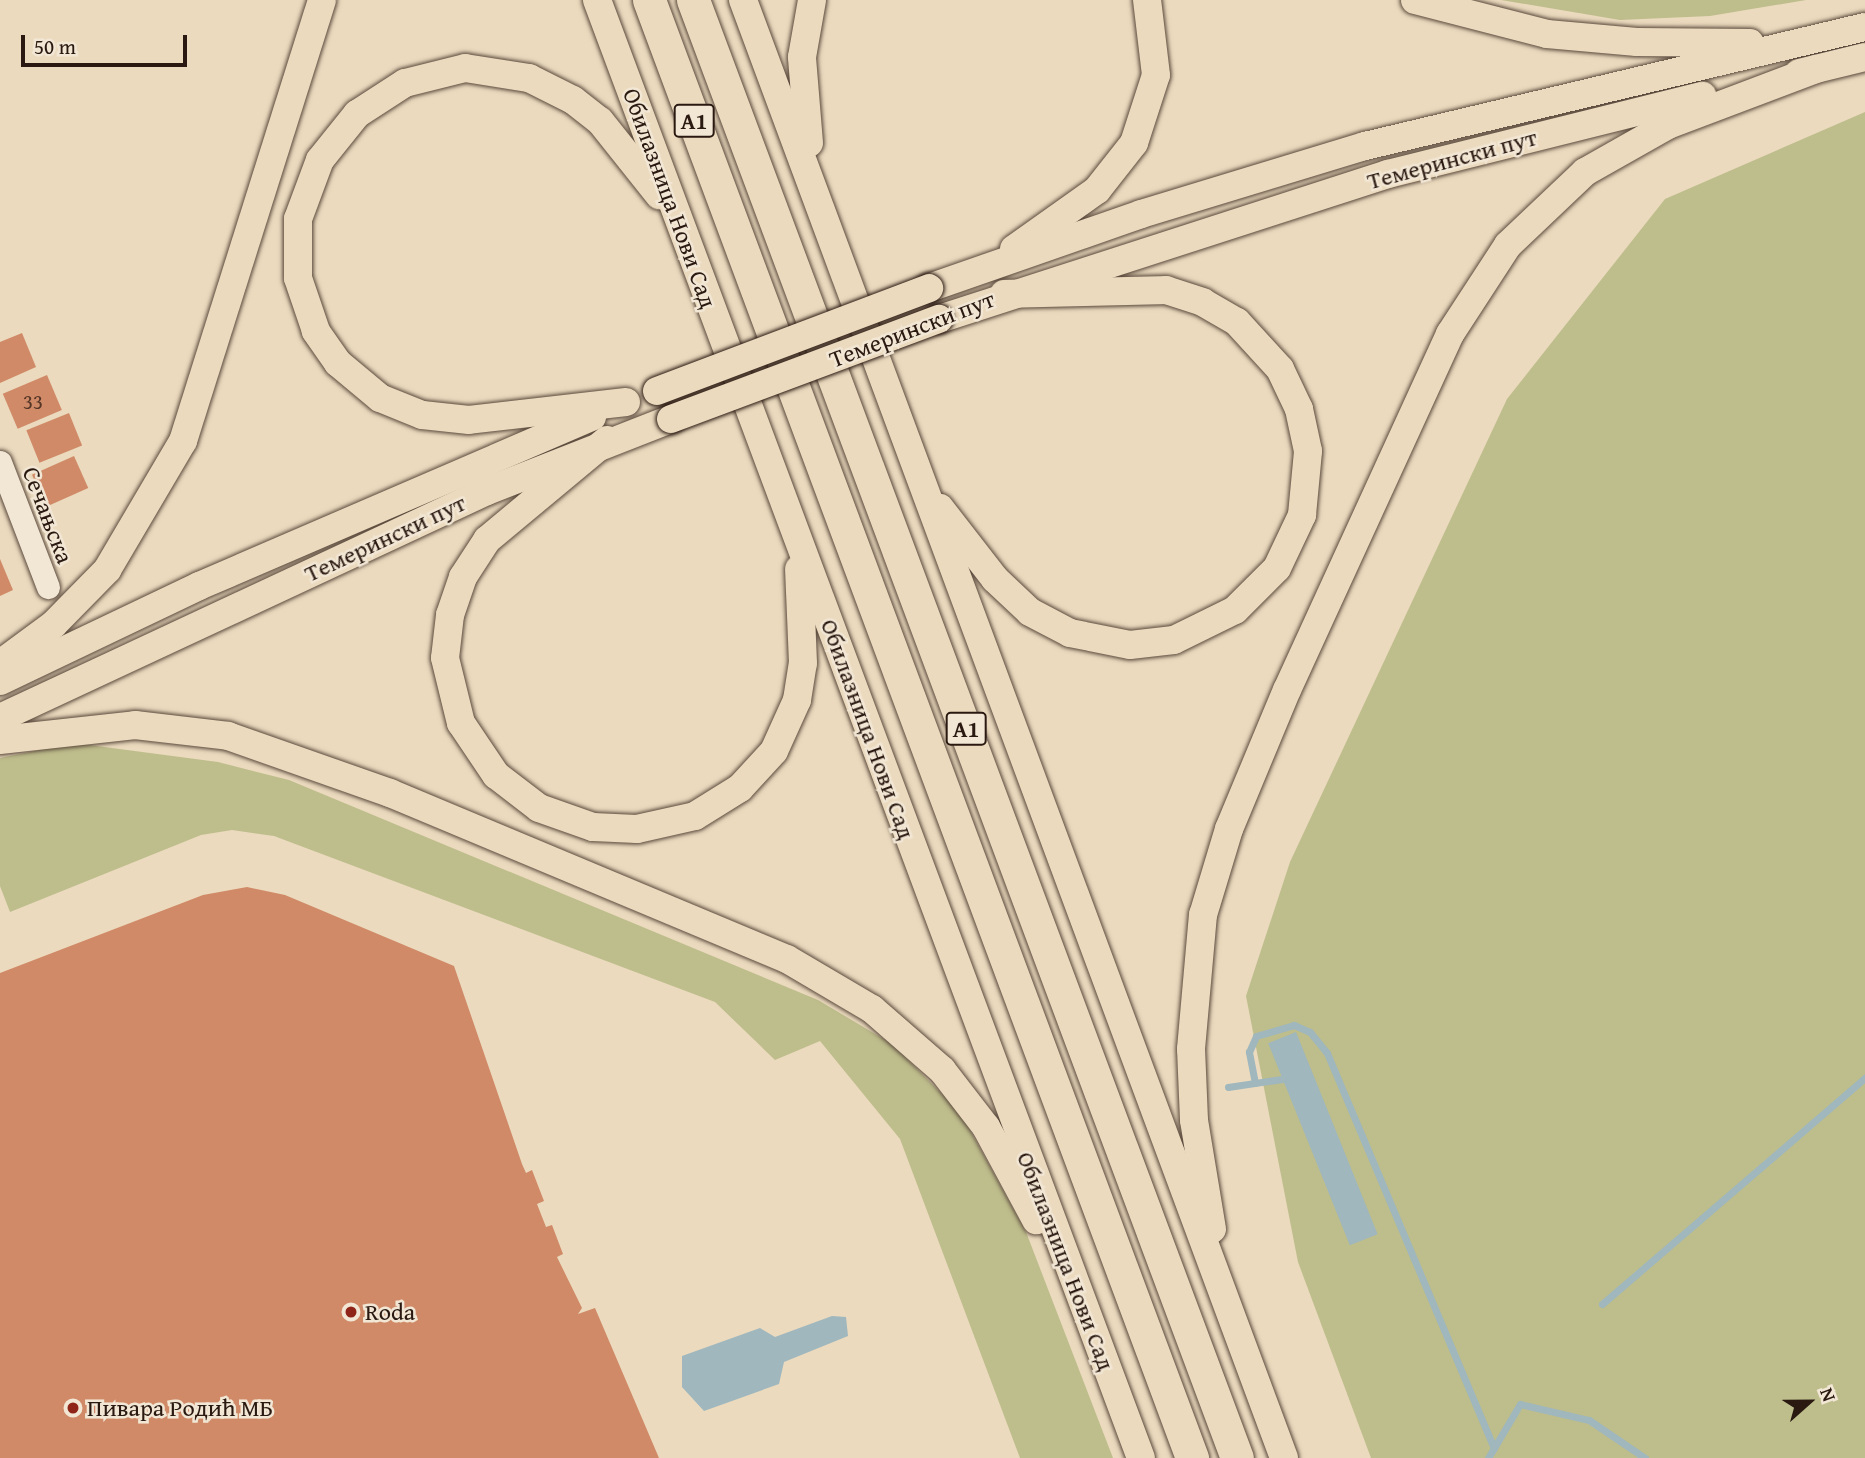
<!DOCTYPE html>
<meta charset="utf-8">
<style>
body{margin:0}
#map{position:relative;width:1865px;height:1458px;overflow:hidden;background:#ebdabe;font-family:"Gentium Book Plus",serif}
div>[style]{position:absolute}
.green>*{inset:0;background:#bebd8c}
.water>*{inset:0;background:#9fb7bd;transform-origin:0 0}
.stream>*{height:7px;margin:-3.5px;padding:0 3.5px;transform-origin:3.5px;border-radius:3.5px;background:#9fb7bd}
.building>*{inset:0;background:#d08a67;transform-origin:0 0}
.roads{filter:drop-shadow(0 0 2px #5a493c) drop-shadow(0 0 2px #5a493c)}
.minor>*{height:23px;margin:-11.5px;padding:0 11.5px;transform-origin:11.5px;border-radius:11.5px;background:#f2e7d5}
.major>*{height:28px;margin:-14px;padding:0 14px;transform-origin:14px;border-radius:14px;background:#ebdabe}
.highway>*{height:33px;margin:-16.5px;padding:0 16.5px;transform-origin:16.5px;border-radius:16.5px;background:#ebdabe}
.bridges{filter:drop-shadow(0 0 2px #2a1911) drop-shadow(0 0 2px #2a1911)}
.major-bridge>*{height:28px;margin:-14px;padding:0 14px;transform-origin:14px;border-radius:14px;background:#ebdabe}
.dots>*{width:19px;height:19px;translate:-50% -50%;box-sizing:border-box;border:4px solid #f2e7d5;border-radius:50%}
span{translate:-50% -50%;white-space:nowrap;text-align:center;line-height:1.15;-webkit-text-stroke:5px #f2e7d5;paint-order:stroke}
.number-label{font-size:21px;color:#543526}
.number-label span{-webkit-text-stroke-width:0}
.shield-label span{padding:2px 5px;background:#f2e7d5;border:2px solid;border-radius:5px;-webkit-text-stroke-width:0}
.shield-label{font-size:23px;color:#2a1911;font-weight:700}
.street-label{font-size:24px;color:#2a1911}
.poi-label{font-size:24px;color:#2a1911}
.left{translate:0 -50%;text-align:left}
.north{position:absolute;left:1774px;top:1367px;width:70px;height:70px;-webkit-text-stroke:5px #f2e7d5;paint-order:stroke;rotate:69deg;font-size:19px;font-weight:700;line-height:28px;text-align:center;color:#2a1911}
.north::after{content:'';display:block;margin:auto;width:24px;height:32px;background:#2a1911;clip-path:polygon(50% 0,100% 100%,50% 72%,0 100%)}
.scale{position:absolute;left:21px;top:35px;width:166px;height:32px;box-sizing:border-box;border:4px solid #2a1911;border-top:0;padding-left:9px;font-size:21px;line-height:24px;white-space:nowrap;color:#2a1911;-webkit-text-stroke:5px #f2e7d5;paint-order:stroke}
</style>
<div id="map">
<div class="green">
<div style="clip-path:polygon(1501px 0,1806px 0,1710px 16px,1620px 20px)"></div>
<div style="clip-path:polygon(1865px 112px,1865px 1458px,1371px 1458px,1298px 1262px,1246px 996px,1290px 862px,1507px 399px,1665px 199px)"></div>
<div style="clip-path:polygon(74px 743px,218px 762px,289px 780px,818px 1000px,892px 1044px,960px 1112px,1026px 1232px,1113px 1458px,1020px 1458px,900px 1139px,820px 1041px,775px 1060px,715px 1002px,274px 836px,232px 830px,201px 835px,10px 912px,0 886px,0 758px)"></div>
</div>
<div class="water">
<div style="left:1296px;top:1032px;width:218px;height:30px;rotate:68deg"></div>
<div style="clip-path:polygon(832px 1316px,846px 1317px,848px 1336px,784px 1362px,779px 1384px,704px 1411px,682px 1387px,682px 1356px,760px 1328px,775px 1337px)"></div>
</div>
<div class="stream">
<div style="left:1255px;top:1083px;width:32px;rotate:-101deg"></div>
<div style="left:1249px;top:1052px;width:17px;rotate:-66deg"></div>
<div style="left:1256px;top:1036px;width:40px;rotate:-16deg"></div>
<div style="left:1294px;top:1025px;width:17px;rotate:24deg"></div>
<div style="left:1310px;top:1032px;width:27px;rotate:51deg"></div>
<div style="left:1327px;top:1053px;width:429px;rotate:67.1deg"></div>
<div style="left:1228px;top:1087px;width:55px;rotate:-8.4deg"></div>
<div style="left:1602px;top:1304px;width:347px;rotate:-40.7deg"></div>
<div style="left:1488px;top:1458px;width:63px;rotate:-59.3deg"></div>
<div style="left:1520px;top:1404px;width:71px;rotate:13.1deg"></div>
<div style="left:1589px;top:1420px;width:68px;rotate:34.2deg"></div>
</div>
<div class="building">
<div style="clip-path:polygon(22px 333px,36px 367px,0 383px,0 342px)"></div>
<div style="left:47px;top:375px;width:38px;height:48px;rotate:67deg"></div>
<div style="left:69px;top:413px;width:35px;height:46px;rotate:68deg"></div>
<div style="left:74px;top:456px;width:35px;height:46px;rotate:66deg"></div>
<div style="clip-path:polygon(0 559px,13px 590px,0 596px)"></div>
<div style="clip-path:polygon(247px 887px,285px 895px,454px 966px,522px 1164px,526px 1173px,532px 1170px,544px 1201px,537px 1204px,546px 1227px,552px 1225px,563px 1254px,557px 1257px,582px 1308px,578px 1314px,595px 1308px,659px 1458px,0 1458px,0 973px,203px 895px)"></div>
</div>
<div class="roads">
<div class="minor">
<div style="left:0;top:462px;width:134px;rotate:69deg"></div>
</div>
<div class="major">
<div style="left:597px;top:0;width:1556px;rotate:69.54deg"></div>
<div style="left:743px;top:0;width:1555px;rotate:69.64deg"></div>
<div style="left:1415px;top:0;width:136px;rotate:14.4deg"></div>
<div style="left:1547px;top:34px;width:90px;rotate:5.1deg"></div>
<div style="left:1637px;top:42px;width:113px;rotate:0.5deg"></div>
<div style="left:1799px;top:73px;width:68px;rotate:-13.6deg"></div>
<div style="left:809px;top:143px;width:86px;rotate:-94.7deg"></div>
<div style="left:802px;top:57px;width:58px;rotate:-80deg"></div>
<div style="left:1014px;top:249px;width:102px;rotate:-35.4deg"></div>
<div style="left:1097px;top:190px;width:60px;rotate:-51.8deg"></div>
<div style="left:1134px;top:143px;width:71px;rotate:-72.1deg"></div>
<div style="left:1156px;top:75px;width:76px;rotate:-96.8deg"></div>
<div style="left:929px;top:288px;width:225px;rotate:-19.2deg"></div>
<div style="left:1141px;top:214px;width:234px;rotate:-16.9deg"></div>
<div style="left:1365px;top:146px;width:514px;rotate:-13.39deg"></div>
<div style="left:939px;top:319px;width:472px;rotate:-17.9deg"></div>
<div style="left:1388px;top:174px;width:324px;rotate:-14deg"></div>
<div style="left:626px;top:402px;width:158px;rotate:173.5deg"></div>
<div style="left:469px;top:420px;width:47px;rotate:-173.9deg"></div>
<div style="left:422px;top:415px;width:45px;rotate:-158deg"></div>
<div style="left:380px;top:398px;width:55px;rotate:-140.2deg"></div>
<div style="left:338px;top:363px;width:39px;rotate:-125deg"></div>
<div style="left:316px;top:331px;width:56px;rotate:-108.8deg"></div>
<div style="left:298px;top:278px;width:59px;rotate:-90deg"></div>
<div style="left:298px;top:219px;width:63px;rotate:-69.6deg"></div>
<div style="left:320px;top:160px;width:59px;rotate:-51.2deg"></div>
<div style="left:357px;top:114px;width:57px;rotate:-32.9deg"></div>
<div style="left:405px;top:83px;width:62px;rotate:-14deg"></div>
<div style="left:465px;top:68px;width:65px;rotate:8.9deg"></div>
<div style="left:529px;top:78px;width:49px;rotate:26.6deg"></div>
<div style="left:573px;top:100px;width:34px;rotate:38deg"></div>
<div style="left:600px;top:121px;width:95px;rotate:51.4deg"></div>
<div style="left:607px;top:440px;width:156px;rotate:140.2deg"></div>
<div style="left:487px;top:540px;width:44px;rotate:123deg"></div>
<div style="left:463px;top:577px;width:40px;rotate:108.9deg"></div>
<div style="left:450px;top:615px;width:43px;rotate:96.6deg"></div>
<div style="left:445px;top:658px;width:67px;rotate:76.2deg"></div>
<div style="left:461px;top:723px;width:63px;rotate:56.1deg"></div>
<div style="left:496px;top:775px;width:54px;rotate:37.5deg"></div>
<div style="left:539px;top:808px;width:57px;rotate:19.4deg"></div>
<div style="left:593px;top:827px;width:44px;rotate:2.6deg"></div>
<div style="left:637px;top:829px;width:59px;rotate:-12.6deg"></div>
<div style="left:695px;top:816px;width:53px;rotate:-31.9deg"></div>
<div style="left:740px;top:788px;width:50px;rotate:-47.4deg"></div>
<div style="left:774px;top:751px;width:56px;rotate:-65.7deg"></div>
<div style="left:797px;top:700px;width:37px;rotate:-81deg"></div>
<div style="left:803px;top:663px;width:94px;rotate:-92.4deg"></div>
<div style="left:940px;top:508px;width:90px;rotate:52.2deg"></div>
<div style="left:995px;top:579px;width:48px;rotate:43.3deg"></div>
<div style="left:1030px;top:612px;width:45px;rotate:27.7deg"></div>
<div style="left:1070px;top:633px;width:61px;rotate:11.3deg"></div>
<div style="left:1130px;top:645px;width:44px;rotate:-6.5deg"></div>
<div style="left:1174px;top:640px;width:68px;rotate:-26.2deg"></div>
<div style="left:1235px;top:610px;width:59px;rotate:-45deg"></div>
<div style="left:1277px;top:568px;width:59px;rotate:-64.7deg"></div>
<div style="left:1302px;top:515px;width:64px;rotate:-84.6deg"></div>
<div style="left:1308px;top:451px;width:43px;rotate:-102.1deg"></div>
<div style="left:1299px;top:409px;width:44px;rotate:-115.4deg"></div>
<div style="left:1280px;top:369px;width:64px;rotate:-132.5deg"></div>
<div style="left:1237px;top:322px;width:39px;rotate:-150deg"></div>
<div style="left:1203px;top:302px;width:39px;rotate:-162deg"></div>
<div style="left:1166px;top:290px;width:162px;rotate:178.6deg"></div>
<div style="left:0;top:664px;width:67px;rotate:-36.5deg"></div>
<div style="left:54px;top:624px;width:76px;rotate:-45.5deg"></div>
<div style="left:107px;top:570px;width:150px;rotate:-59.5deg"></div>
<div style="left:183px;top:441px;width:462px;rotate:-72.5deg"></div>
<div style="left:0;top:681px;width:221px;rotate:-25.5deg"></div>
<div style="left:199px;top:586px;width:428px;rotate:-23.3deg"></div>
<div style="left:0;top:718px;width:537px;rotate:-24.99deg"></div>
<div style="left:487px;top:491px;width:198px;rotate:-21.4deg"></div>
<div style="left:0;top:740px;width:136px;rotate:-6.3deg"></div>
<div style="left:135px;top:725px;width:94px;rotate:6.7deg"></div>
<div style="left:228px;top:736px;width:172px;rotate:19.4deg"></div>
<div style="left:390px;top:793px;width:430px;rotate:22.7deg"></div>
<div style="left:787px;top:959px;width:99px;rotate:30.5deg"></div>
<div style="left:872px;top:1009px;width:93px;rotate:41.1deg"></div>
<div style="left:942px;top:1070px;width:72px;rotate:52.3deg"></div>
<div style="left:986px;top:1127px;width:106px;rotate:61.7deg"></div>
<div style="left:1212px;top:1229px;width:110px;rotate:-99.4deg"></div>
<div style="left:1194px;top:1120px;width:71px;rotate:-92.4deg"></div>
<div style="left:1191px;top:1049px;width:135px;rotate:-84.9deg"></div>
<div style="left:1203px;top:915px;width:90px;rotate:-73.2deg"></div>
<div style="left:1229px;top:829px;width:151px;rotate:-67.4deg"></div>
<div style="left:1287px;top:690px;width:392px;rotate:-65.4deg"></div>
<div style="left:1450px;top:334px;width:106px;rotate:-56.9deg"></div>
<div style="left:1508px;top:245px;width:106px;rotate:-43.5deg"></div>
<div style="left:1585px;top:172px;width:95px;rotate:-29.5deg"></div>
<div style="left:1668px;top:125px;width:158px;rotate:-20.7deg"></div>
</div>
<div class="highway">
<div style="left:649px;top:0;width:1556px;rotate:69.57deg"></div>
<div style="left:693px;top:0;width:1556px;rotate:69.54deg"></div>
</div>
</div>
<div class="bridges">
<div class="major-bridge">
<div style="left:657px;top:391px;width:291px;rotate:-20.7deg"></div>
<div style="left:671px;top:419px;width:286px;rotate:-20.5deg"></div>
</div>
</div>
<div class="dots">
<div style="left:351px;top:1312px;background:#8f2418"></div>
<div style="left:73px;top:1408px;background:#8f2418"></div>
</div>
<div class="number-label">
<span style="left:33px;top:402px">33</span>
</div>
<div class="shield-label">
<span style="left:694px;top:121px">A1</span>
<span style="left:966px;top:729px">A1</span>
</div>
<div class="street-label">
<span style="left:1452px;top:159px;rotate:-15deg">Темерински пут</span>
<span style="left:670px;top:198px;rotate:70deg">Обилазница Нови Сад</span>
<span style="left:912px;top:329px;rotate:-21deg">Темерински пут</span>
<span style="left:48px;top:515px;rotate:69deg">Сечањска</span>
<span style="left:385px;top:538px;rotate:-25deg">Темерински пут</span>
<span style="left:868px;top:729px;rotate:70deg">Обилазница Нови Сад</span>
<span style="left:1066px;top:1261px;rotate:69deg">Обилазница Нови Сад</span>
</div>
<div class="poi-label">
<span class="left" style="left:365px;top:1312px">Roda</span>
<span class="left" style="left:87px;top:1408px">Пивара Родић МБ</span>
</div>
<div class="north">N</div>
<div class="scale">50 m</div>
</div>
